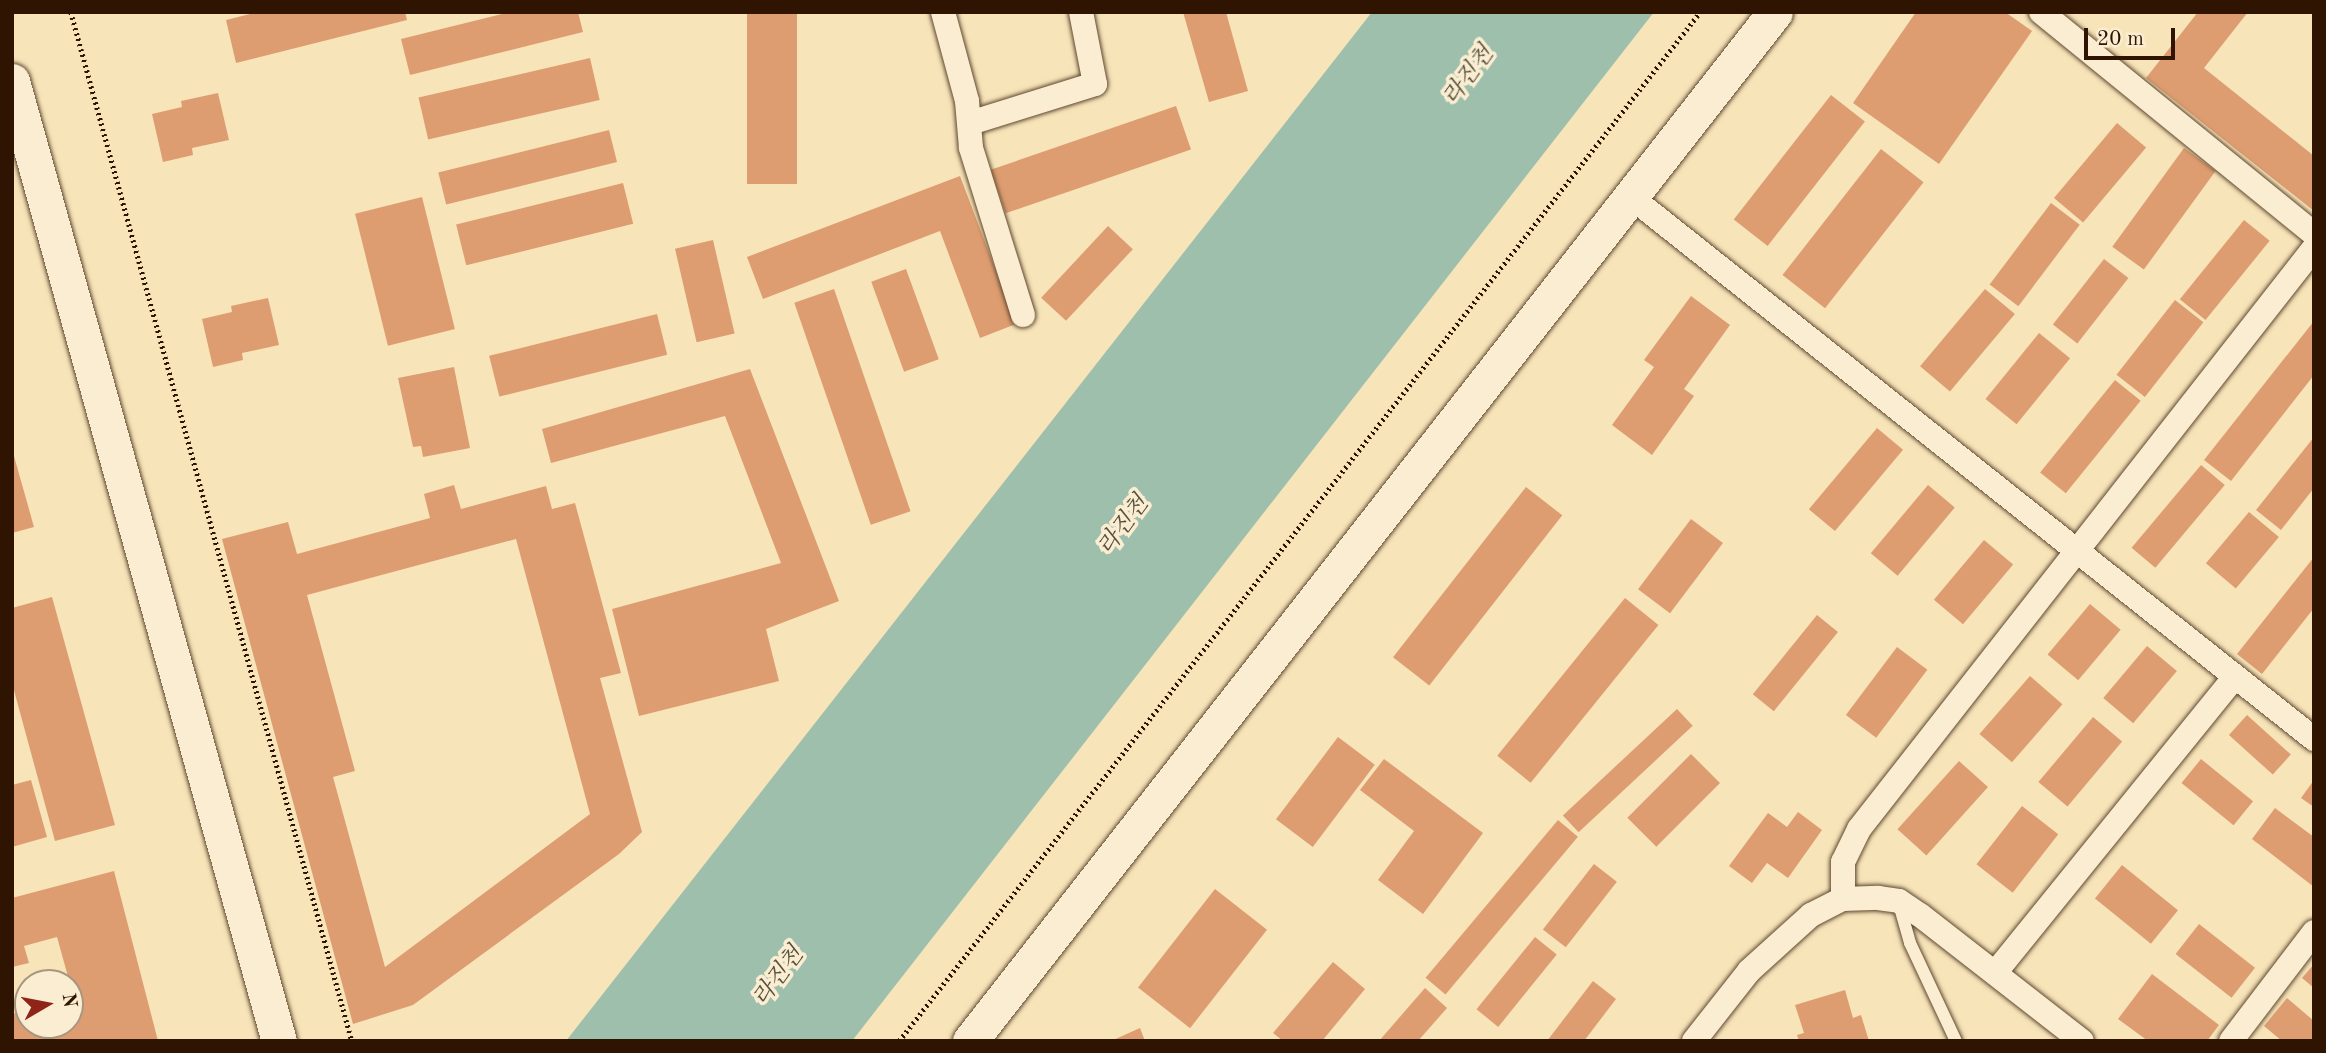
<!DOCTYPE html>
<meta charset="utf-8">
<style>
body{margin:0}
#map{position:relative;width:2326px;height:1053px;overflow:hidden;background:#f7e4b9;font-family:"Old Standard TT","Noto Serif KR",serif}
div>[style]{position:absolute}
.water>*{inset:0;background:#9dbfac}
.building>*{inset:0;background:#de9d70;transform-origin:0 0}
.path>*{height:4.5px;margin-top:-2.25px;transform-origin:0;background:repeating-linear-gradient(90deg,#2e1401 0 2px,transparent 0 5.5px)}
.roads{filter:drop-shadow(0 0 2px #60482f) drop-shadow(0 0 2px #60482f)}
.lane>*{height:12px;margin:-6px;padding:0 6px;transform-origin:6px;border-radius:6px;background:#faedd2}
.street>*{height:24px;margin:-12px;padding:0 12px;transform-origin:12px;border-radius:12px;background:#faedd2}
.secondary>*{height:35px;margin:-17.5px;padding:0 17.5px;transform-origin:17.5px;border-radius:17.5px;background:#faedd2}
span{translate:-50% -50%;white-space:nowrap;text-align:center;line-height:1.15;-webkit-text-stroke:7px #faedd2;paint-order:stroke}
.water-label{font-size:23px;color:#55503d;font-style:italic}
.frame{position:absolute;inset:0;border:14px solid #2e1401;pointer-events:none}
.north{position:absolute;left:14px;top:969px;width:70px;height:70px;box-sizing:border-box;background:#faedd2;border:2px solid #a8967e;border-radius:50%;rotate:80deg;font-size:19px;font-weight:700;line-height:28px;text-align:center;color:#2e1401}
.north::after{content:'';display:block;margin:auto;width:24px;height:32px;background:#8f2418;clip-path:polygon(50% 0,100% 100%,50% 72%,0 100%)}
.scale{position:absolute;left:2084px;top:28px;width:91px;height:32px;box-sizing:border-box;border:4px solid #2e1401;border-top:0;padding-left:9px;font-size:21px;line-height:24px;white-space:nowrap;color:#2e1401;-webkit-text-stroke:5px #faedd2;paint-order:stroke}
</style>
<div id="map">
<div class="water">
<div style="clip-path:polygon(1372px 12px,1654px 12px,852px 1041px,566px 1041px)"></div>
</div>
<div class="building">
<div style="clip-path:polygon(258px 12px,405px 12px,407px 20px,236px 63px,226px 20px)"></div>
<div style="clip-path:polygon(510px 12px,578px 12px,583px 32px,410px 75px,401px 39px)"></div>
<div style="left:747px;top:12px;width:50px;height:172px"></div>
<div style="clip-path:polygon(1183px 12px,1226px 12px,1248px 91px,1209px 102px)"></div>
<div style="clip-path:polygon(1916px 12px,2005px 12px,2032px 31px,1939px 164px,1853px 103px)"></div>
<div style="clip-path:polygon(2198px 12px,2248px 12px,2204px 68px,2314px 156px,2314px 211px,2146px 78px)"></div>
<div style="left:590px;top:58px;width:43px;height:176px;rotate:77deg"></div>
<div style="clip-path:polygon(218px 93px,229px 140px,192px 148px,193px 155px,163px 162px,152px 114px,182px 107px,181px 101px)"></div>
<div style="left:1831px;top:95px;width:43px;height:158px;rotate:38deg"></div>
<div style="left:1176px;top:106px;width:46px;height:196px;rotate:71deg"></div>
<div style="left:2117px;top:123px;width:38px;height:98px;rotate:40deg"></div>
<div style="left:609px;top:130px;width:33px;height:176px;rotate:76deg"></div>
<div style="left:2184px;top:148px;width:39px;height:122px;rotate:36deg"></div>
<div style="left:1881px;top:149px;width:54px;height:160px;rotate:38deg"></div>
<div style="clip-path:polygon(960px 176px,1016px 324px,980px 338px,940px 231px,763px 299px,747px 257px)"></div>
<div style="left:623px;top:183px;width:42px;height:172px;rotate:76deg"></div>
<div style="left:422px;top:197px;width:136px;height:69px;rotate:76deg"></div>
<div style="left:2051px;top:203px;width:36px;height:102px;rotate:37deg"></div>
<div style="left:2244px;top:220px;width:33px;height:102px;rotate:39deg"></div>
<div style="left:1108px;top:226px;width:34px;height:98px;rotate:43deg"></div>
<div style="left:713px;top:240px;width:96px;height:39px;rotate:77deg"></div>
<div style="left:2104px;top:259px;width:31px;height:83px;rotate:38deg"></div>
<div style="left:906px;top:269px;width:96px;height:37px;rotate:70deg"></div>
<div style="left:834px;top:289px;width:235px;height:42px;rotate:71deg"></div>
<div style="left:1985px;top:289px;width:39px;height:101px;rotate:40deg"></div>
<div style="clip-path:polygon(1691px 296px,1730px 325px,1684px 389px,1694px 396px,1652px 455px,1612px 425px,1654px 367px,1644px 360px)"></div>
<div style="clip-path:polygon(268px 298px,279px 345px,242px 353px,243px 360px,213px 367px,202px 319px,232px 312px,231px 306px)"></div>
<div style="left:2175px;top:300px;width:36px;height:95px;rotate:38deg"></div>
<div style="left:657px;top:314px;width:42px;height:173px;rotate:76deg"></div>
<div style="clip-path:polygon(2314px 321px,2314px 375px,2231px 481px,2204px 460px)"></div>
<div style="left:2039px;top:333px;width:40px;height:85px;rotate:39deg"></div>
<div style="clip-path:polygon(454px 367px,470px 448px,423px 457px,421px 446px,413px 447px,398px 378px)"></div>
<div style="clip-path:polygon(750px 369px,839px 601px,766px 629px,779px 681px,639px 716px,612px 609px,781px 563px,725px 416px,551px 463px,542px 429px)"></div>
<div style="left:2115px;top:380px;width:33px;height:119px;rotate:39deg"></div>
<div style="left:1877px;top:428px;width:34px;height:106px;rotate:40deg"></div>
<div style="clip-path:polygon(2314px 437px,2314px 488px,2281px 530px,2256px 510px)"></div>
<div style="clip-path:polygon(12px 449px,34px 527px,12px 533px)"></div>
<div style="left:2201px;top:465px;width:31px;height:108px;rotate:40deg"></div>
<div style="clip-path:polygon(evenodd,454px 485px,461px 509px,546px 486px,552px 509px,575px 503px,621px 673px,600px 678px,642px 832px,619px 854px,413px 1005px,353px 1024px,222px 539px,288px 522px,297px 554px,430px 518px,424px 494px,454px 485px,516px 539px,590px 814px,385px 967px,333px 777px,355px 771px,307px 595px,516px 539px)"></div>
<div style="left:1928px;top:485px;width:35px;height:89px;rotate:40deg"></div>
<div style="left:1526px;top:487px;width:46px;height:216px;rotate:38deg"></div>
<div style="left:2249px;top:512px;width:39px;height:67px;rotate:40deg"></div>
<div style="left:1691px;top:519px;width:40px;height:88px;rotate:37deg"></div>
<div style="left:1984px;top:540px;width:38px;height:78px;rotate:40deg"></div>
<div style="clip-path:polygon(2314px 557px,2314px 608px,2262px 674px,2237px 654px)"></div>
<div style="clip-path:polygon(52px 597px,115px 825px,55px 841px,12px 683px,12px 608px)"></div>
<div style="left:1625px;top:598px;width:43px;height:203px;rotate:39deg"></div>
<div style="left:2090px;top:604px;width:40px;height:66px;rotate:40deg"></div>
<div style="left:1817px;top:615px;width:27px;height:102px;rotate:39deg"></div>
<div style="left:2147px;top:646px;width:39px;height:68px;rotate:40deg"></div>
<div style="left:1897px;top:647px;width:38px;height:85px;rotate:37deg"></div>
<div style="left:2030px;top:676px;width:43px;height:77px;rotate:41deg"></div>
<div style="left:1677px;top:709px;width:23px;height:156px;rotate:47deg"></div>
<div style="left:2247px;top:715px;width:59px;height:27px;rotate:42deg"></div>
<div style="left:2093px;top:717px;width:38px;height:85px;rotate:40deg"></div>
<div style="left:1338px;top:737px;width:46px;height:103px;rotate:37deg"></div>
<div style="left:1691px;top:754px;width:41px;height:90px;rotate:45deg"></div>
<div style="clip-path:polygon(1384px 759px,1483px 833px,1423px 914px,1378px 880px,1414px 831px,1360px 790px)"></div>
<div style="left:2201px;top:759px;width:67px;height:31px;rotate:39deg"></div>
<div style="left:1959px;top:761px;width:39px;height:92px;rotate:42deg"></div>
<div style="clip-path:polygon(31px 780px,47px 837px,12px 847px,12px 785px)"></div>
<div style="clip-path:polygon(2314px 780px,2314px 807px,2301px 798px)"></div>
<div style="left:2022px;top:806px;width:46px;height:74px;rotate:38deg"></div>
<div style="clip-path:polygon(2275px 808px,2314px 837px,2314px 887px,2252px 839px)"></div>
<div style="clip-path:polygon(1798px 812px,1822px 830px,1788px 878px,1767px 863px,1752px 883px,1729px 866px,1768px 813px,1787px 827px)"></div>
<div style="left:1558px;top:820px;width:26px;height:206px;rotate:40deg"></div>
<div style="left:1594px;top:864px;width:29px;height:83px;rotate:38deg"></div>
<div style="left:2122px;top:865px;width:72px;height:43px;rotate:39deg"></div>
<div style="clip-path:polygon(114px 871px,158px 1041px,12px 1041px,12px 1014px,28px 1010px,28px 1025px,70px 1025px,70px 999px,74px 998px,57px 937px,24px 946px,29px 963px,12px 967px,12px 898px)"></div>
<div style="left:1215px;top:889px;width:66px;height:125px;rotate:38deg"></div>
<div style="left:2199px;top:924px;width:71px;height:38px;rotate:38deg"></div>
<div style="left:1535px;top:937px;width:28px;height:93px;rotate:39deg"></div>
<div style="clip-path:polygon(1333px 962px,1365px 989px,1322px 1041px,1283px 1041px,1273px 1033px)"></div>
<div style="clip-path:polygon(2314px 964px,2314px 988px,2302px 978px)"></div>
<div style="clip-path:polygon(2152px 974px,2219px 1025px,2207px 1041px,2148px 1041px,2118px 1019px)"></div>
<div style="clip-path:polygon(1593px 981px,1616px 999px,1584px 1041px,1547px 1041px)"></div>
<div style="clip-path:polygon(1425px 988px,1447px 1008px,1418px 1041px,1379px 1041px)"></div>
<div style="clip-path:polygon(1845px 990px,1853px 1018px,1861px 1015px,1869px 1041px,1799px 1041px,1797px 1035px,1804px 1033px,1795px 1005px)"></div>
<div style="clip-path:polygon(2287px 998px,2314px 1021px,2314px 1041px,2282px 1041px,2264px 1026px)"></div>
<div style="clip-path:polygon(1140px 1028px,1145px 1041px,1111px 1041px)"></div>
</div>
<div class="path">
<div style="left:71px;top:12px;width:1067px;rotate:74.73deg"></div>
<div style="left:899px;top:1041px;width:1304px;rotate:-52.1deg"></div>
</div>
<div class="roads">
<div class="lane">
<div style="left:1899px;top:904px;width:41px;rotate:74.2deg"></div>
<div style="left:1910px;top:943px;width:108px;rotate:64.9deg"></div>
</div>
<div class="street">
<div style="left:943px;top:12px;width:92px;rotate:74.9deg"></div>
<div style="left:967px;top:101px;width:47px;rotate:85.1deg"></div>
<div style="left:971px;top:148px;width:175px;rotate:72.7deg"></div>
<div style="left:2041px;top:12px;width:352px;rotate:39.1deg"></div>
<div style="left:970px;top:123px;width:131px;rotate:-17.3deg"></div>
<div style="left:1095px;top:84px;width:73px;rotate:-101deg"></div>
<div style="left:1631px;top:197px;width:872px;rotate:38.43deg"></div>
<div style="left:1843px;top:899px;width:37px;rotate:-90deg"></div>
<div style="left:1843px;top:862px;width:37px;rotate:-64deg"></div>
<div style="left:1859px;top:829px;width:738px;rotate:-51.93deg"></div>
<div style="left:1995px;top:973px;width:380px;rotate:-51deg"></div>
<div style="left:1694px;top:1041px;width:89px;rotate:-51.8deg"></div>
<div style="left:1749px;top:971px;width:84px;rotate:-42.1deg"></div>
<div style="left:1811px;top:915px;width:36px;rotate:-27deg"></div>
<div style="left:1843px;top:899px;width:35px;rotate:-2deg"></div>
<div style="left:1878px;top:898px;width:21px;rotate:8deg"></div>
<div style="left:1899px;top:901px;width:25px;rotate:34deg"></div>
<div style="left:1920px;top:915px;width:205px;rotate:37.9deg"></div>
<div style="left:2231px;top:1041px;width:137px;rotate:-52.7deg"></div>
</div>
<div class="secondary">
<div style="left:12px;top:81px;width:996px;rotate:74.46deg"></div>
<div style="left:970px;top:1041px;width:1306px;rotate:-51.96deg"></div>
</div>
</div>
<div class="water-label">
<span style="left:1469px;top:76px;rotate:-53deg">라진천</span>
<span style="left:1124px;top:526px;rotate:-53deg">라진천</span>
<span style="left:779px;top:977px;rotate:-53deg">라진천</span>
</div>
<div class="frame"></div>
<div class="north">N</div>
<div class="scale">20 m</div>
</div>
